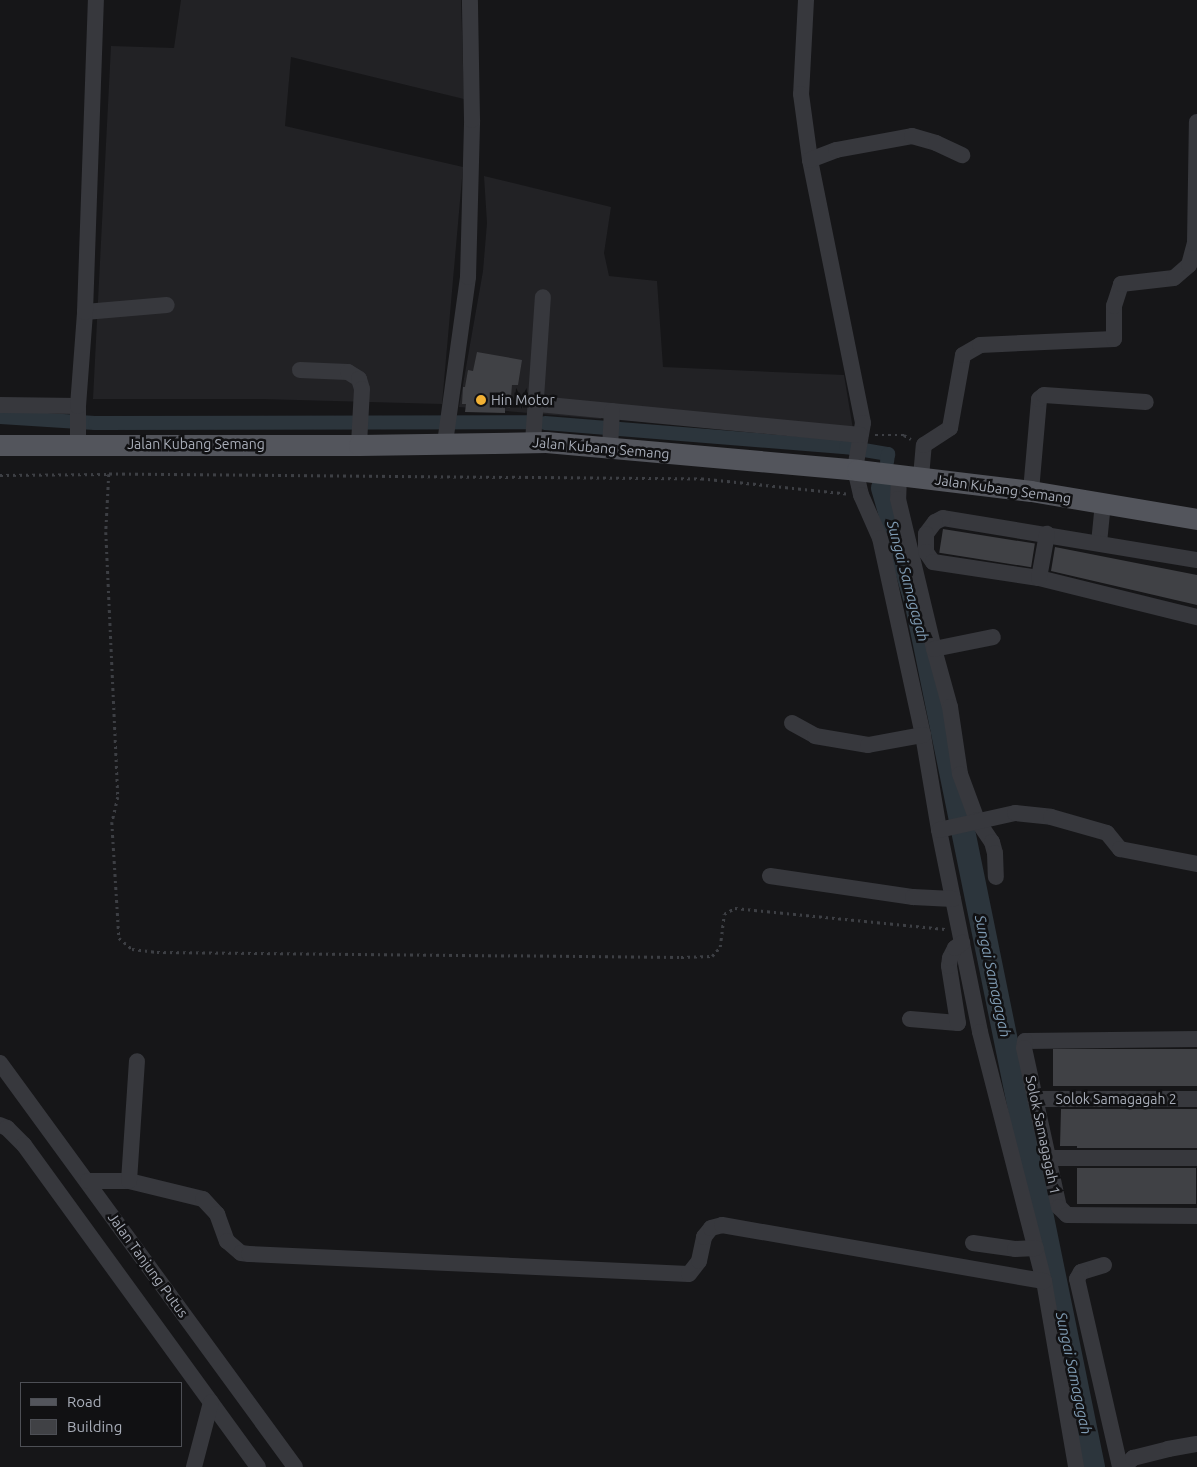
<!DOCTYPE html>
<style>
body{margin:0}
#map{position:relative;width:1197px;height:1467px;overflow:hidden;background:#161618;font-family:Ubuntu,sans-serif}
div>[style]{position:absolute}
.built>*{inset:0;background:#222225}
.canal>*{height:14px;margin:-7px;padding:0 7px;transform-origin:7px;border-radius:7px;background:#2c353c}
.river>*{height:24px;margin:-12px;padding:0 12px;transform-origin:12px;border-radius:12px;background:#2c353c}
.building>*{inset:0;background:#404145;transform-origin:0 0}
.path>*{height:2.5px;margin-top:-1.25px;transform-origin:0;background:repeating-linear-gradient(90deg,#3d3f44 0 2.5px,transparent 0 6.5px)}
.minor>*{height:16px;margin:-8px;padding:0 8px;transform-origin:8px;border-radius:8px;background:#37383d}
.major>*{height:21px;margin:-10.5px;padding:0 10.5px;transform-origin:10.5px;border-radius:10.5px;background:#53555c}
.dots>*{width:14px;height:14px;translate:-50% -50%;box-sizing:border-box;border:2px solid #111113;border-radius:50%}
span{translate:-50% -50%;white-space:nowrap;text-align:center;line-height:1.15;-webkit-text-stroke:5px #111113;paint-order:stroke}
.poi-label{font-size:14px;color:#a8adb8}
.left{translate:0 -50%;text-align:left}
.street-label{font-size:14px;color:#a8adb8}
.water-label{font-size:15px;color:#7f9bb3;font-style:italic}
.legend{position:absolute;left:20px;top:1382px;width:162px;height:65px;box-sizing:border-box;background:#111113;border:1px solid #4d4f55;margin:0;padding:6px 9px;list-style:none;font-size:15px;color:#a8adb8}
.legend li{display:flex;align-items:center;gap:10px;height:25px}
.legend b{width:25px;border:1px solid #4d4f55}
</style>
<div id="map">
<div class="built">
<div style="clip-path:polygon(181px 0,461px 0,464px 99px,291px 57px,285px 126px,463px 167px,442px 404px,262px 399px,93px 399px,111px 46px,174px 48px)"></div>
<div style="clip-path:polygon(484px 176px,611px 207px,604px 253px,609px 276px,657px 281px,663px 367px,844px 375px,853px 429px,601px 405px,601px 419px,459px 407px,483px 271px,487px 223px)"></div>
</div>
<div class="canal">
<div style="left:0;top:417px;width:95px;rotate:3.6deg"></div>
<div style="left:95px;top:423px;width:435px;rotate:-0.1deg"></div>
<div style="left:545px;top:423px;width:302px;rotate:4.6deg"></div>
<div style="left:846px;top:447px;width:43px;rotate:9.5deg"></div>
<div style="left:888px;top:454px;width:8px;rotate:97deg"></div>
</div>
<div class="river">
<div style="left:883px;top:488px;width:122px;rotate:73.8deg"></div>
<div style="left:917px;top:605px;width:880px;rotate:78.46deg"></div>
</div>
<div class="building">
<div style="clip-path:polygon(477px 352px,522px 360px,518px 385px,512px 385px,510px 408px,505px 407px,505px 413px,465px 412px,466px 404px,462px 404px,463px 387px,465px 387px,468px 370px,473px 371px)"></div>
<div style="left:943px;top:529px;width:93px;height:24px;rotate:9deg"></div>
<div style="clip-path:polygon(1055px 547px,1197px 575px,1197px 605px,1051px 571px)"></div>
<div style="left:1197px;top:1049px;width:37px;height:144px;rotate:90deg"></div>
<div style="clip-path:polygon(1061px 1109px,1197px 1109px,1197px 1148px,1077px 1148px,1077px 1146px,1060px 1146px)"></div>
<div style="left:1077px;top:1168px;width:119px;height:36px"></div>
</div>
<div class="path">
<div style="left:875px;top:435px;width:29px"></div>
<div style="left:904px;top:435px;width:8px;rotate:30deg"></div>
<div style="left:0;top:475px;width:109px;rotate:-0.5deg"></div>
<div style="left:846px;top:494px;width:144px;rotate:-174deg"></div>
<div style="left:703px;top:479px;width:594px;rotate:-179.52deg"></div>
<div style="left:109px;top:474px;width:58px;rotate:93deg"></div>
<div style="left:106px;top:532px;width:265px;rotate:87.4deg"></div>
<div style="left:118px;top:797px;width:26px;rotate:103deg"></div>
<div style="left:112px;top:822px;width:116px;rotate:86.5deg"></div>
<div style="left:119px;top:938px;width:17px;rotate:40deg"></div>
<div style="left:132px;top:949px;width:25px;rotate:7deg"></div>
<div style="left:157px;top:952px;width:524px;rotate:0.55deg"></div>
<div style="left:681px;top:957px;width:31px;rotate:-2deg"></div>
<div style="left:712px;top:956px;width:12px;rotate:-48deg"></div>
<div style="left:720px;top:947px;width:33px;rotate:-83deg"></div>
<div style="left:724px;top:914px;width:13px;rotate:-29deg"></div>
<div style="left:735px;top:908px;width:211px;rotate:5.7deg"></div>
</div>
<div class="minor">
<div style="left:806px;top:0;width:94px;rotate:93deg"></div>
<div style="left:801px;top:94px;width:67px;rotate:82.2deg"></div>
<div style="left:810px;top:160px;width:268px;rotate:78.6deg"></div>
<div style="left:863px;top:423px;width:47px;rotate:99.9deg"></div>
<div style="left:855px;top:469px;width:27px;rotate:77deg"></div>
<div style="left:861px;top:495px;width:47px;rotate:66.2deg"></div>
<div style="left:880px;top:538px;width:202px;rotate:77.7deg"></div>
<div style="left:923px;top:735px;width:96px;rotate:80.4deg"></div>
<div style="left:939px;top:830px;width:206px;rotate:78.5deg"></div>
<div style="left:980px;top:1032px;width:257px;rotate:75.6deg"></div>
<div style="left:1044px;top:1281px;width:189px;rotate:80.2deg"></div>
<div style="left:810px;top:160px;width:28px;rotate:-21deg"></div>
<div style="left:836px;top:150px;width:77px;rotate:-10.4deg"></div>
<div style="left:912px;top:136px;width:25px;rotate:16deg"></div>
<div style="left:936px;top:143px;width:29px;rotate:25deg"></div>
<div style="left:85px;top:312px;width:82px;rotate:-4.9deg"></div>
<div style="left:300px;top:370px;width:48px;rotate:2.4deg"></div>
<div style="left:348px;top:372px;width:13px;rotate:32deg"></div>
<div style="left:359px;top:379px;width:10px;rotate:73deg"></div>
<div style="left:362px;top:389px;width:56px;rotate:93.1deg"></div>
<div style="left:538px;top:404px;width:324px;rotate:5.5deg"></div>
<div style="left:0;top:405px;width:78px;rotate:0.7deg"></div>
<div style="left:533px;top:442px;width:145px;rotate:-86.1deg"></div>
<div style="left:445px;top:443px;width:168px;rotate:-82.1deg"></div>
<div style="left:468px;top:277px;width:157px;rotate:-88.5deg"></div>
<div style="left:472px;top:120px;width:120px;rotate:-91deg"></div>
<div style="left:78px;top:444px;width:38px;rotate:-90deg"></div>
<div style="left:78px;top:406px;width:94px;rotate:-85.7deg"></div>
<div style="left:85px;top:312px;width:312px;rotate:-88deg"></div>
<div style="left:610px;top:448px;width:37px;rotate:-87deg"></div>
<div style="left:899px;top:475px;width:24px;rotate:92deg"></div>
<div style="left:898px;top:499px;width:154px;rotate:76.5deg"></div>
<div style="left:934px;top:649px;width:60px;rotate:74.6deg"></div>
<div style="left:950px;top:707px;width:68px;rotate:81.5deg"></div>
<div style="left:960px;top:774px;width:49px;rotate:69.7deg"></div>
<div style="left:977px;top:820px;width:27px;rotate:56deg"></div>
<div style="left:992px;top:842px;width:11px;rotate:75deg"></div>
<div style="left:995px;top:853px;width:24px;rotate:88deg"></div>
<div style="left:921px;top:477px;width:32px;rotate:-85deg"></div>
<div style="left:924px;top:445px;width:31px;rotate:-33deg"></div>
<div style="left:950px;top:428px;width:74px;rotate:-79.9deg"></div>
<div style="left:963px;top:355px;width:20px;rotate:-30deg"></div>
<div style="left:980px;top:345px;width:134px;rotate:-2.6deg"></div>
<div style="left:1114px;top:339px;width:33px;rotate:-90deg"></div>
<div style="left:1114px;top:306px;width:23px;rotate:-72deg"></div>
<div style="left:1121px;top:284px;width:53px;rotate:-6.5deg"></div>
<div style="left:1174px;top:278px;width:20px;rotate:-41deg"></div>
<div style="left:1189px;top:265px;width:23px;rotate:-75deg"></div>
<div style="left:1195px;top:243px;width:121px;rotate:-89.1deg"></div>
<div style="left:1031px;top:491px;width:92px;rotate:-85deg"></div>
<div style="left:1039px;top:399px;width:6px;rotate:-39deg"></div>
<div style="left:1044px;top:395px;width:102px;rotate:3.9deg"></div>
<div style="left:1099px;top:543px;width:40px;rotate:-84.3deg"></div>
<div style="left:1197px;top:560px;width:257px;rotate:-170.6deg"></div>
<div style="left:943px;top:518px;width:9px;rotate:153deg"></div>
<div style="left:935px;top:522px;width:15px;rotate:127deg"></div>
<div style="left:926px;top:534px;width:18px;rotate:90deg"></div>
<div style="left:926px;top:552px;width:12px;rotate:55deg"></div>
<div style="left:933px;top:562px;width:107px;rotate:8.6deg"></div>
<div style="left:1039px;top:578px;width:163px;rotate:13.9deg"></div>
<div style="left:1039px;top:578px;width:45px;rotate:-79.7deg"></div>
<div style="left:934px;top:649px;width:60px;rotate:-11.5deg"></div>
<div style="left:792px;top:723px;width:26px;rotate:29deg"></div>
<div style="left:815px;top:736px;width:54px;rotate:9.6deg"></div>
<div style="left:868px;top:745px;width:56px;rotate:-10.3deg"></div>
<div style="left:939px;top:830px;width:78px;rotate:-12.6deg"></div>
<div style="left:1015px;top:813px;width:36px;rotate:6deg"></div>
<div style="left:1051px;top:817px;width:58px;rotate:15.9deg"></div>
<div style="left:1107px;top:833px;width:21px;rotate:51deg"></div>
<div style="left:1120px;top:849px;width:78px;rotate:11deg"></div>
<div style="left:770px;top:876px;width:145px;rotate:8.4deg"></div>
<div style="left:913px;top:897px;width:40px;rotate:2.9deg"></div>
<div style="left:910px;top:1019px;width:48px;rotate:4.8deg"></div>
<div style="left:958px;top:1023px;width:58px;rotate:-99deg"></div>
<div style="left:949px;top:966px;width:8px;rotate:-83deg"></div>
<div style="left:950px;top:958px;width:11px;rotate:-63deg"></div>
<div style="left:955px;top:948px;width:9px;rotate:-36deg"></div>
<div style="left:1197px;top:1039px;width:172px;rotate:179.3deg"></div>
<div style="left:1025px;top:1041px;width:7px;rotate:98deg"></div>
<div style="left:1024px;top:1048px;width:163px;rotate:77.6deg"></div>
<div style="left:1059px;top:1207px;width:11px;rotate:45deg"></div>
<div style="left:1067px;top:1215px;width:130px;rotate:0.4deg"></div>
<div style="left:0;top:1063px;width:500px;rotate:53.86deg"></div>
<div style="left:1035px;top:1099px;width:162px"></div>
<div style="left:0;top:1125px;width:8px;rotate:23deg"></div>
<div style="left:7px;top:1128px;width:24px;rotate:45deg"></div>
<div style="left:24px;top:1145px;width:398px;rotate:54deg"></div>
<div style="left:1048px;top:1158px;width:149px"></div>
<div style="left:88px;top:1181px;width:41px"></div>
<div style="left:129px;top:1181px;width:76px;rotate:13.7deg"></div>
<div style="left:203px;top:1199px;width:21px;rotate:47deg"></div>
<div style="left:217px;top:1214px;width:29px;rotate:70deg"></div>
<div style="left:227px;top:1241px;width:18px;rotate:41deg"></div>
<div style="left:241px;top:1253px;width:8px;rotate:7deg"></div>
<div style="left:249px;top:1254px;width:440px;rotate:2.6deg"></div>
<div style="left:689px;top:1274px;width:16px;rotate:-52deg"></div>
<div style="left:699px;top:1261px;width:25px;rotate:-78deg"></div>
<div style="left:704px;top:1237px;width:11px;rotate:-52deg"></div>
<div style="left:711px;top:1228px;width:11px;rotate:-15deg"></div>
<div style="left:722px;top:1225px;width:327px;rotate:9.9deg"></div>
<div style="left:129px;top:1181px;width:120px;rotate:-86.2deg"></div>
<div style="left:973px;top:1243px;width:42px;rotate:8.1deg"></div>
<div style="left:1015px;top:1249px;width:21px;rotate:-3deg"></div>
<div style="left:1104px;top:1265px;width:24px;rotate:163deg"></div>
<div style="left:1081px;top:1272px;width:8px;rotate:120deg"></div>
<div style="left:1077px;top:1279px;width:193px;rotate:77.1deg"></div>
<div style="left:194px;top:1467px;width:67px;rotate:-75.3deg"></div>
<div style="left:1124px;top:1467px;width:13px;rotate:-45deg"></div>
<div style="left:1133px;top:1458px;width:36px;rotate:-14deg"></div>
<div style="left:1168px;top:1449px;width:29px;rotate:-10deg"></div>
</div>
<div class="major">
<div style="left:0;top:445px;width:359px"></div>
<div style="left:359px;top:445px;width:187px;rotate:-0.9deg"></div>
<div style="left:546px;top:442px;width:312px;rotate:5.1deg"></div>
<div style="left:857px;top:470px;width:175px;rotate:6.9deg"></div>
<div style="left:1031px;top:491px;width:168px;rotate:9.6deg"></div>
</div>
<div class="dots">
<div style="left:481px;top:400px;background:#f2b134"></div>
</div>
<div class="poi-label">
<span class="left" style="left:491px;top:400px">Hin Motor</span>
</div>
<div class="street-label">
<span style="left:196px;top:444px">Jalan Kubang Semang</span>
<span style="left:601px;top:448px;rotate:5deg">Jalan Kubang Semang</span>
<span style="left:1003px;top:489px;rotate:8deg">Jalan Kubang Semang</span>
<span style="left:1116px;top:1099px">Solok Samagagah 2</span>
<span style="left:1043px;top:1135px;rotate:78deg">Solok Samagagah 1</span>
<span style="left:148px;top:1265px;rotate:54deg">Jalan Tanjung Putus</span>
</div>
<div class="water-label">
<span style="left:908px;top:581px;rotate:75deg">Sungai Samagagah</span>
<span style="left:993px;top:976px;rotate:78deg">Sungai Samagagah</span>
<span style="left:1074px;top:1373px;rotate:78deg">Sungai Samagagah</span>
</div>
<ul class="legend">
<li><b style="height:6px;background:#53555c"></b>Road</li>
<li><b style="height:14px;background:#404145"></b>Building</li>
</ul>
</div>
